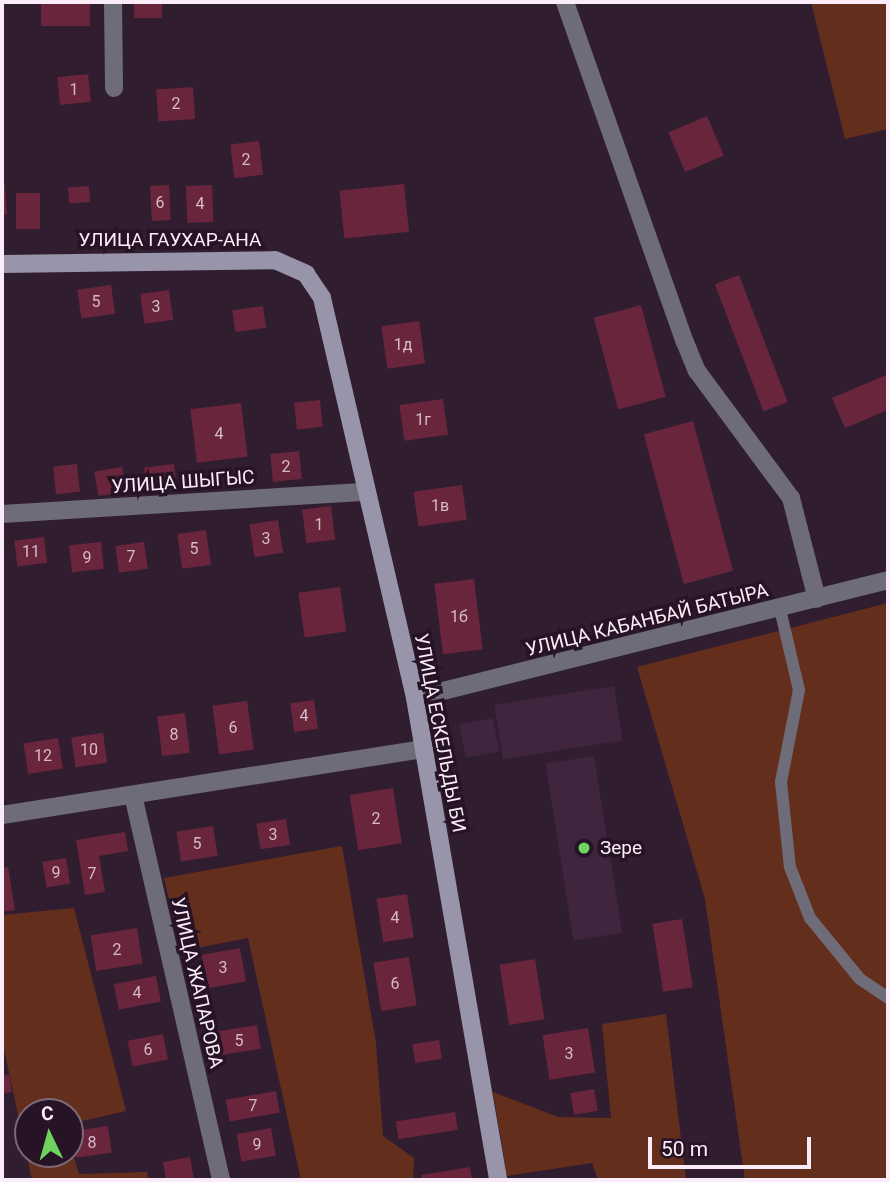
<!DOCTYPE html>
<meta charset="utf-8">
<style>
body{margin:0}
#map{position:relative;width:890px;height:1182px;overflow:hidden;background:#311d30;font-family:Roboto,sans-serif}
div>[style]{position:absolute}
.built>*{inset:0;background:#3f263e;transform-origin:0 0}
.green>*{inset:0;background:#642e1d}
.building>*{inset:0;background:#69253b;transform-origin:0 0}
.lane>*{height:12px;margin:-6px;padding:0 6px;transform-origin:6px;border-radius:6px;background:#6e6c79}
.street>*{height:18px;margin:-9px;padding:0 9px;transform-origin:9px;border-radius:9px;background:#6e6c79}
.secondary>*{height:18px;margin:-9px;padding:0 9px;transform-origin:9px;border-radius:9px;background:#9894a9}
.dots>*{width:19px;height:19px;translate:-50% -50%;box-sizing:border-box;border:4px solid #271326;border-radius:50%}
span{translate:-50% -50%;white-space:nowrap;text-align:center;line-height:1.15;-webkit-text-stroke:7px #271326;paint-order:stroke}
.number-label{font-size:16px;color:#d6baca}
.number-label span{-webkit-text-stroke-width:0}
.street-label{font-size:19px;color:#fbecf9}
.poi-label{font-size:19px;color:#fbecf9}
.left{translate:0 -50%;text-align:left}
.frame{position:absolute;inset:0;border:4px solid #fbecf9;pointer-events:none}
.north{position:absolute;left:14px;top:1098px;width:70px;height:70px;box-sizing:border-box;background:#271326;border:2px solid #7c6a7a;border-radius:50%;rotate:355deg;font-size:19px;font-weight:700;line-height:28px;text-align:center;color:#fbecf9}
.north::after{content:'';display:block;margin:auto;width:24px;height:32px;background:#6fd35f;clip-path:polygon(50% 0,100% 100%,50% 72%,0 100%)}
.scale{position:absolute;left:648px;top:1137px;width:163px;height:32px;box-sizing:border-box;border:4px solid #fbecf9;border-top:0;padding-left:9px;font-size:21px;line-height:24px;white-space:nowrap;color:#fbecf9;-webkit-text-stroke:5px #271326;paint-order:stroke}
</style>
<div id="map">
<div class="built">
<div style="left:614px;top:686px;width:55px;height:121px;rotate:81deg"></div>
<div style="left:493px;top:718px;width:34px;height:34px;rotate:80deg"></div>
<div style="left:594px;top:756px;width:179px;height:49px;rotate:81deg"></div>
</div>
<div class="green">
<div style="clip-path:polygon(811px 2px,888px 2px,888px 129px,845px 139px)"></div>
<div style="clip-path:polygon(888px 603px,888px 1180px,745px 1180px,705px 899px,637px 667px)"></div>
<div style="clip-path:polygon(342px 846px,376px 1043px,383px 1136px,414px 1158px,413px 1180px,301px 1180px,248px 938px,181px 951px,164px 878px)"></div>
<div style="clip-path:polygon(74px 908px,126px 1111px,70px 1124px,70px 1112px,28px 1112px,28px 1154px,70px 1154px,70px 1145px,79px 1174px,147px 1172px,148px 1180px,32px 1180px,2px 1040px,2px 915px)"></div>
<div style="clip-path:polygon(666px 1014px,686px 1180px,598px 1180px,592px 1163px,507px 1176px,493px 1092px,558px 1117px,611px 1118px,602px 1024px)"></div>
</div>
<div class="building">
<div style="left:41px;top:2px;width:49px;height:24px"></div>
<div style="left:134px;top:2px;width:28px;height:16px"></div>
<div style="left:88px;top:74px;width:28px;height:31px;rotate:84deg"></div>
<div style="left:193px;top:87px;width:32px;height:37px;rotate:86deg"></div>
<div style="left:707px;top:116px;width:43px;height:42px;rotate:67deg"></div>
<div style="left:259px;top:141px;width:34px;height:29px;rotate:83deg"></div>
<div style="clip-path:polygon(2px 184px,5px 184px,7px 214px,2px 215px)"></div>
<div style="left:404px;top:184px;width:48px;height:65px;rotate:84deg"></div>
<div style="left:169px;top:185px;width:35px;height:19px;rotate:87deg"></div>
<div style="left:212px;top:185px;width:37px;height:26px;rotate:88deg"></div>
<div style="left:89px;top:186px;width:16px;height:21px;rotate:86deg"></div>
<div style="left:16px;top:193px;width:24px;height:36px"></div>
<div style="left:739px;top:275px;width:136px;height:26px;rotate:69deg"></div>
<div style="left:111px;top:285px;width:29px;height:34px;rotate:82deg"></div>
<div style="left:169px;top:290px;width:30px;height:29px;rotate:82deg"></div>
<div style="left:641px;top:305px;width:95px;height:49px;rotate:75deg"></div>
<div style="left:263px;top:306px;width:22px;height:31px;rotate:82deg"></div>
<div style="left:419px;top:321px;width:43px;height:38px;rotate:82deg"></div>
<div style="clip-path:polygon(886px 375px,888px 410px,845px 428px,832px 398px)"></div>
<div style="left:443px;top:399px;width:36px;height:44px;rotate:82deg"></div>
<div style="left:320px;top:400px;width:27px;height:26px;rotate:84deg"></div>
<div style="left:241px;top:403px;width:54px;height:51px;rotate:83deg"></div>
<div style="left:693px;top:421px;width:155px;height:51px;rotate:75deg"></div>
<div style="left:299px;top:451px;width:28px;height:29px;rotate:84deg"></div>
<div style="left:77px;top:464px;width:28px;height:24px;rotate:84deg"></div>
<div style="left:174px;top:464px;width:25px;height:30px;rotate:83deg"></div>
<div style="left:122px;top:467px;width:25px;height:28px;rotate:81deg"></div>
<div style="left:462px;top:485px;width:35px;height:49px;rotate:82deg"></div>
<div style="left:331px;top:506px;width:34px;height:29px;rotate:83deg"></div>
<div style="left:278px;top:520px;width:33px;height:29px;rotate:81deg"></div>
<div style="left:206px;top:530px;width:35px;height:29px;rotate:82deg"></div>
<div style="left:44px;top:537px;width:26px;height:30px;rotate:83deg"></div>
<div style="left:101px;top:542px;width:27px;height:32px;rotate:84deg"></div>
<div style="left:144px;top:542px;width:27px;height:29px;rotate:82deg"></div>
<div style="left:474px;top:579px;width:71px;height:40px;rotate:83deg"></div>
<div style="left:340px;top:587px;width:45px;height:42px;rotate:82deg"></div>
<div style="left:314px;top:700px;width:29px;height:24px;rotate:82deg"></div>
<div style="left:247px;top:701px;width:49px;height:35px;rotate:82deg"></div>
<div style="left:185px;top:713px;width:40px;height:28px;rotate:83deg"></div>
<div style="left:103px;top:733px;width:30px;height:32px;rotate:82deg"></div>
<div style="left:58px;top:738px;width:31px;height:35px;rotate:81deg"></div>
<div style="left:393px;top:788px;width:56px;height:44px;rotate:81deg"></div>
<div style="left:286px;top:819px;width:26px;height:30px;rotate:81deg"></div>
<div style="left:213px;top:826px;width:30px;height:37px;rotate:81deg"></div>
<div style="clip-path:polygon(125px 832px,128px 851px,99px 856px,105px 892px,85px 895px,76px 840px)"></div>
<div style="left:66px;top:858px;width:26px;height:24px;rotate:81deg"></div>
<div style="clip-path:polygon(8px 867px,15px 910px,2px 912px,2px 868px)"></div>
<div style="left:407px;top:894px;width:44px;height:31px;rotate:81deg"></div>
<div style="left:682px;top:919px;width:69px;height:30px;rotate:81deg"></div>
<div style="left:137px;top:928px;width:36px;height:47px;rotate:81deg"></div>
<div style="left:240px;top:948px;width:34px;height:40px;rotate:80deg"></div>
<div style="left:409px;top:957px;width:49px;height:36px;rotate:81deg"></div>
<div style="left:535px;top:959px;width:61px;height:36px;rotate:81deg"></div>
<div style="left:156px;top:976px;width:26px;height:43px;rotate:79deg"></div>
<div style="left:257px;top:1025px;width:24px;height:40px;rotate:81deg"></div>
<div style="left:588px;top:1028px;width:45px;height:46px;rotate:81deg"></div>
<div style="left:163px;top:1034px;width:26px;height:36px;rotate:79deg"></div>
<div style="left:439px;top:1040px;width:19px;height:27px;rotate:81deg"></div>
<div style="clip-path:polygon(9px 1074px,12px 1092px,2px 1094px,2px 1076px)"></div>
<div style="left:594px;top:1089px;width:22px;height:24px;rotate:80deg"></div>
<div style="left:276px;top:1091px;width:22px;height:51px;rotate:80deg"></div>
<div style="left:455px;top:1112px;width:18px;height:60px;rotate:81deg"></div>
<div style="left:108px;top:1126px;width:27px;height:36px;rotate:82deg"></div>
<div style="left:271px;top:1128px;width:28px;height:35px;rotate:80deg"></div>
<div style="clip-path:polygon(190px 1157px,194px 1180px,166px 1180px,163px 1162px)"></div>
<div style="clip-path:polygon(470px 1167px,472px 1180px,422px 1180px,421px 1175px)"></div>
</div>
<div class="lane">
<div style="left:780px;top:609px;width:83px;rotate:76.8deg"></div>
<div style="left:799px;top:690px;width:94px;rotate:101.1deg"></div>
<div style="left:781px;top:782px;width:85px;rotate:84deg"></div>
<div style="left:790px;top:867px;width:55px;rotate:68.6deg"></div>
<div style="left:810px;top:918px;width:79px;rotate:50.7deg"></div>
<div style="left:860px;top:979px;width:34px;rotate:34deg"></div>
</div>
<div class="street">
<div style="left:113px;top:2px;width:86px;rotate:89.3deg"></div>
<div style="left:565px;top:2px;width:361px;rotate:70.6deg"></div>
<div style="left:685px;top:342px;width:31px;rotate:68deg"></div>
<div style="left:697px;top:371px;width:158px;rotate:53.5deg"></div>
<div style="left:791px;top:498px;width:104px;rotate:75.6deg"></div>
<div style="left:2px;top:514px;width:365px;rotate:-3.5deg"></div>
<div style="left:415px;top:698px;width:487px;rotate:-14deg"></div>
<div style="left:133px;top:795px;width:395px;rotate:77.1deg"></div>
<div style="left:2px;top:815px;width:427px;rotate:-8.9deg"></div>
</div>
<div class="secondary">
<div style="left:2px;top:264px;width:273px;rotate:-0.8deg"></div>
<div style="left:275px;top:260px;width:34px;rotate:24deg"></div>
<div style="left:306px;top:274px;width:29px;rotate:56deg"></div>
<div style="left:322px;top:298px;width:411px;rotate:76.9deg"></div>
<div style="left:415px;top:698px;width:489px;rotate:80.2deg"></div>
</div>
<div class="dots">
<div style="left:584px;top:848px;background:#6fd35f"></div>
</div>
<div class="number-label">
<span style="left:74px;top:90px">1</span>
<span style="left:176px;top:104px">2</span>
<span style="left:246px;top:160px">2</span>
<span style="left:160px;top:203px">6</span>
<span style="left:200px;top:204px">4</span>
<span style="left:96px;top:302px">5</span>
<span style="left:156px;top:307px">3</span>
<span style="left:403px;top:345px">1д</span>
<span style="left:423px;top:420px">1г</span>
<span style="left:219px;top:434px">4</span>
<span style="left:286px;top:467px">2</span>
<span style="left:440px;top:506px">1в</span>
<span style="left:319px;top:525px">1</span>
<span style="left:266px;top:539px">3</span>
<span style="left:194px;top:549px">5</span>
<span style="left:31px;top:552px">11</span>
<span style="left:131px;top:557px">7</span>
<span style="left:87px;top:558px">9</span>
<span style="left:459px;top:617px">1б</span>
<span style="left:304px;top:716px">4</span>
<span style="left:233px;top:728px">6</span>
<span style="left:174px;top:735px">8</span>
<span style="left:89px;top:750px">10</span>
<span style="left:43px;top:756px">12</span>
<span style="left:376px;top:819px">2</span>
<span style="left:273px;top:835px">3</span>
<span style="left:197px;top:844px">5</span>
<span style="left:56px;top:873px">9</span>
<span style="left:92px;top:874px">7</span>
<span style="left:395px;top:918px">4</span>
<span style="left:117px;top:950px">2</span>
<span style="left:223px;top:968px">3</span>
<span style="left:395px;top:984px">6</span>
<span style="left:137px;top:993px">4</span>
<span style="left:239px;top:1041px">5</span>
<span style="left:148px;top:1050px">6</span>
<span style="left:569px;top:1054px">3</span>
<span style="left:253px;top:1106px">7</span>
<span style="left:92px;top:1143px">8</span>
<span style="left:257px;top:1145px">9</span>
</div>
<div class="street-label">
<span style="left:170px;top:240px">УЛИЦА ГАУХАР-АНА</span>
<span style="left:183px;top:482px;rotate:-4deg">УЛИЦА ШЫГЫС</span>
<span style="left:647px;top:620px;rotate:-14deg">УЛИЦА КАБАНБАЙ БАТЫРА</span>
<span style="left:440px;top:733px;rotate:79deg">УЛИЦА ЕСКЕЛЬДЫ БИ</span>
<span style="left:197px;top:983px;rotate:77deg">УЛИЦА ЖАПАРОВА</span>
</div>
<div class="poi-label">
<span class="left" style="left:600px;top:848px">Зере</span>
</div>
<div class="frame"></div>
<div class="north">С</div>
<div class="scale">50 m</div>
</div>
